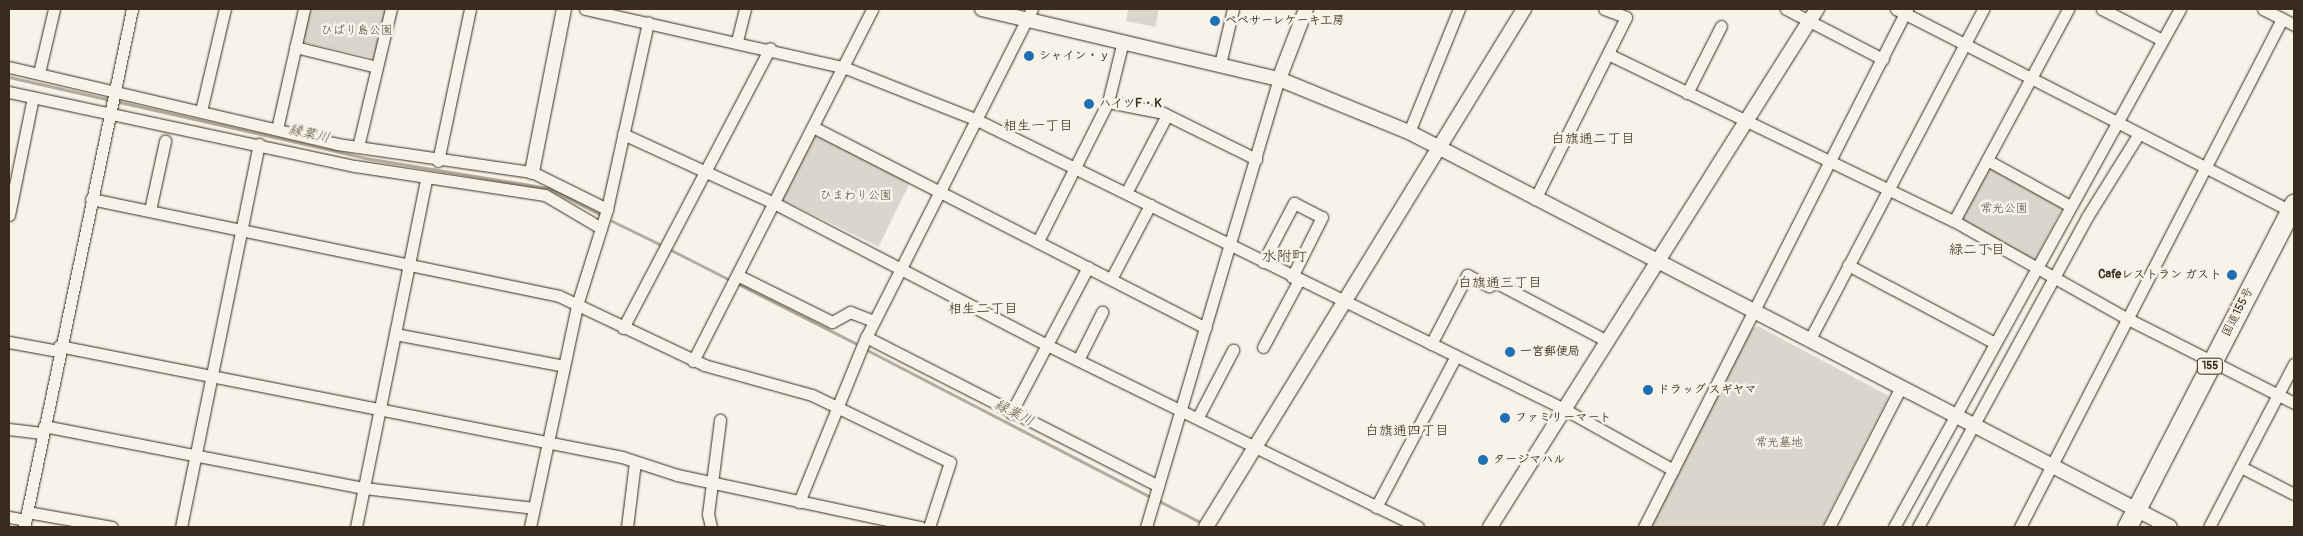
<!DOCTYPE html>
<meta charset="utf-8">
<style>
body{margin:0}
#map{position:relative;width:2303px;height:536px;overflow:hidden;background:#f7f3e8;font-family:Pangolin,"Klee One",sans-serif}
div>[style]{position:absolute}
.green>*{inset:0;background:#dbd6cb;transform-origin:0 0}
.stream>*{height:3px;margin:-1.5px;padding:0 1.5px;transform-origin:1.5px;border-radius:1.5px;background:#b4aca0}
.roads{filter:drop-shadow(0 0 1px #3b2a1e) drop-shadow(0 0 1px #3b2a1e)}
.minor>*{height:11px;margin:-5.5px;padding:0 5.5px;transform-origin:5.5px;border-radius:5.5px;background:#f7f3e8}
.tertiary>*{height:14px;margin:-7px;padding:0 7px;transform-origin:7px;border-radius:7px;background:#f7f3e8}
.trunk>*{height:19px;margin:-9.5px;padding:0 9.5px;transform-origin:9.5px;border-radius:9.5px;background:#f7f3e8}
.dots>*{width:14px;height:14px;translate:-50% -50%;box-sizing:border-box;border:2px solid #f7f3e8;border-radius:50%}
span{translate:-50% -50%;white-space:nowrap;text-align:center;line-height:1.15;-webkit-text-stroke:5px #f7f3e8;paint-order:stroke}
.shield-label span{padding:1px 4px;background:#f7f3e8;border:1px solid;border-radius:4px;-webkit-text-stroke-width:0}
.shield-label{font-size:11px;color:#3b2a1e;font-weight:700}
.poi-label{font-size:12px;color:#3b2a1e;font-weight:700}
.left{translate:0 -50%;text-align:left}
.right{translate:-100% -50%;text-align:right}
.park-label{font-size:12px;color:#5b4c41}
.street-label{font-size:12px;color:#3b2a1e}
.neighbourhood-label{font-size:14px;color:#3b2a1e}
.water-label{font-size:14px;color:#5f5145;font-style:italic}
.quarter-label{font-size:15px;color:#3b2a1e}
.frame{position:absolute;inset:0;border:10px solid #3b2a1e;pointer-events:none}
</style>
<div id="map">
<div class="green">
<div style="clip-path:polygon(309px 9px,386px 9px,374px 58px,302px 42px)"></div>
<div style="clip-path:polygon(1128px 9px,1159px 9px,1155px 27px,1126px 21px)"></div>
<div style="left:814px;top:135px;width:107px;height:72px;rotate:26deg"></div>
<div style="left:1989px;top:167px;width:84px;height:61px;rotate:28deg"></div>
<div style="clip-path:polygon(1758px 326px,1889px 396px,1822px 527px,1648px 527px,1751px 329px)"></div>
</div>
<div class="stream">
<div style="left:9px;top:77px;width:365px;rotate:12.8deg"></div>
<div style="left:365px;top:158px;width:185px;rotate:9.3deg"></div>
<div style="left:548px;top:188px;width:59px;rotate:27deg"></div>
<div style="left:612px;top:221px;width:55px;rotate:26.1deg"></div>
<div style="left:671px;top:250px;width:66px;rotate:27deg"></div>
<div style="left:740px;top:285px;width:129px;rotate:26.8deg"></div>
<div style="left:867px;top:350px;width:319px;rotate:27.4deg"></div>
<div style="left:1159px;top:501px;width:44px;rotate:27.1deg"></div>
</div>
<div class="roads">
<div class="minor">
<div style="left:585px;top:9px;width:264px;rotate:12.7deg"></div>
<div style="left:843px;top:67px;width:142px;rotate:21.5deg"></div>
<div style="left:975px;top:119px;width:657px;rotate:26.21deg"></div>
<div style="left:1564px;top:409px;width:125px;rotate:29.2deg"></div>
<div style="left:1032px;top:9px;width:368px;rotate:116.8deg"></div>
<div style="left:866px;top:337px;width:328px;rotate:27deg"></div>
<div style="left:1786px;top:9px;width:109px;rotate:27.3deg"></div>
<div style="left:1896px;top:9px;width:447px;rotate:27.1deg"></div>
<div style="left:2102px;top:9px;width:68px;rotate:27.3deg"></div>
<div style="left:2263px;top:9px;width:35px;rotate:27deg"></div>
<div style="left:737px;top:41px;width:33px;rotate:-76deg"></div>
<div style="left:295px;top:47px;width:84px;rotate:13.7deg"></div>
<div style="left:1608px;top:54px;width:384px;rotate:25.8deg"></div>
<div style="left:1954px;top:221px;width:200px;rotate:29.4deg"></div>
<div style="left:2128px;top:319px;width:186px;rotate:26.8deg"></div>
<div style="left:1220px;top:64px;width:57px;rotate:-76.7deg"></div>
<div style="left:9px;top:67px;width:337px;rotate:13.2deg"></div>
<div style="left:337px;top:144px;width:197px;rotate:8.2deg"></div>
<div style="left:532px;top:172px;width:84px;rotate:26.3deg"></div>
<div style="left:39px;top:73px;width:66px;rotate:-76.8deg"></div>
<div style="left:9px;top:92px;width:354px;rotate:12.1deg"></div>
<div style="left:355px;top:166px;width:192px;rotate:8.7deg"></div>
<div style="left:545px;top:195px;width:65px;rotate:30.5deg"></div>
<div style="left:1687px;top:93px;width:75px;rotate:-63.1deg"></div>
<div style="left:1108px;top:102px;width:56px;rotate:11.3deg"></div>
<div style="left:1163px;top:113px;width:104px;rotate:26.3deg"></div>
<div style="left:201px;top:111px;width:105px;rotate:-76.8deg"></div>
<div style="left:813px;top:127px;width:441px;rotate:27.1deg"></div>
<div style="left:277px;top:129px;width:123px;rotate:-77.3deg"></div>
<div style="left:1409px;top:132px;width:133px;rotate:-67.9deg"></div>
<div style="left:623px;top:134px;width:166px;rotate:24.6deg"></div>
<div style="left:774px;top:203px;width:308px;rotate:27.5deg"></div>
<div style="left:1047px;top:345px;width:413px;rotate:26.1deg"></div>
<div style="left:358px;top:147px;width:142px;rotate:-76.6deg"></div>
<div style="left:1987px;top:160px;width:95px;rotate:29deg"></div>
<div style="left:438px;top:161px;width:155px;rotate:-78.1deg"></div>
<div style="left:1126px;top:193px;width:88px;rotate:-62.3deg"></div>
<div style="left:91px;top:199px;width:478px;rotate:11.7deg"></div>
<div style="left:559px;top:296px;width:161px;rotate:25.4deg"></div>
<div style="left:704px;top:365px;width:112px;rotate:15.5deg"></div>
<div style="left:812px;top:395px;width:153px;rotate:25.9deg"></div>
<div style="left:950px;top:462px;width:68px;rotate:107.9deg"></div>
<div style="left:1535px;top:199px;width:203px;rotate:-63.4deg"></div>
<div style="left:1626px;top:17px;width:23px;rotate:-160deg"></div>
<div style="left:150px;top:210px;width:71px;rotate:-77.7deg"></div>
<div style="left:9px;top:215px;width:120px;rotate:-78.5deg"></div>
<div style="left:1954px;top:221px;width:241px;rotate:-61.7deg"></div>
<div style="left:1038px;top:241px;width:156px;rotate:-63.3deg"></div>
<div style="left:1108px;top:102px;width:63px;rotate:-76.2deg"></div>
<div style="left:1263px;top:262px;width:67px;rotate:-62.3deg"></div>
<div style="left:1294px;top:203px;width:31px;rotate:27deg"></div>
<div style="left:1322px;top:217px;width:67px;rotate:116.6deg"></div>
<div style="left:1848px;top:265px;width:166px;rotate:28deg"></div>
<div style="left:737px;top:275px;width:106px;rotate:26.3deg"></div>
<div style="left:832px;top:322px;width:21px;rotate:-29deg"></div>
<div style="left:850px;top:312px;width:25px;rotate:21deg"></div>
<div style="left:1111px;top:279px;width:84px;rotate:-62.2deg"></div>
<div style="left:623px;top:328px;width:316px;rotate:-62.3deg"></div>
<div style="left:395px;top:334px;width:172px;rotate:10.7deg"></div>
<div style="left:1810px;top:339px;width:373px;rotate:-62.3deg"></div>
<div style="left:9px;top:342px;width:50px;rotate:10.4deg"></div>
<div style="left:1431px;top:344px;width:78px;rotate:-62.4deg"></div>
<div style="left:1467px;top:275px;width:25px;rotate:27deg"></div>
<div style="left:1489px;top:286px;width:7px;rotate:-34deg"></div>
<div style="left:1495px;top:282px;width:127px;rotate:27.8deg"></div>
<div style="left:59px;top:346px;width:574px;rotate:11.15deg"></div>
<div style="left:622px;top:457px;width:58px;rotate:18.1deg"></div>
<div style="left:677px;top:475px;width:249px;rotate:12.1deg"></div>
<div style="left:1263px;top:347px;width:76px;rotate:-61.8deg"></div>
<div style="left:1078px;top:360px;width:54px;rotate:-63.4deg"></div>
<div style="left:693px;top:361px;width:395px;rotate:-63deg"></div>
<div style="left:1011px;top:413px;width:165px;rotate:-62.2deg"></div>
<div style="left:1198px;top:417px;width:76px;rotate:-62.4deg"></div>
<div style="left:44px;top:426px;width:326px;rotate:11deg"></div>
<div style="left:364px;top:488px;width:170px;rotate:6.7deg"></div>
<div style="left:9px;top:429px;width:33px;rotate:7deg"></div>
<div style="left:2241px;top:467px;width:59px;rotate:27deg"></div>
<div style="left:799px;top:502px;width:178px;rotate:-67.9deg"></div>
<div style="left:1376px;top:507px;width:171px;rotate:-62.1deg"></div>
<div style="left:27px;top:512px;width:86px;rotate:10deg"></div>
<div style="left:9px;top:517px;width:17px;rotate:10deg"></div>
<div style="left:24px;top:527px;width:529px;rotate:-78.22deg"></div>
<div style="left:181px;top:527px;width:391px;rotate:-78.5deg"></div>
<div style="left:356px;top:527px;width:355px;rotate:-78.6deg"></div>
<div style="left:530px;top:527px;width:227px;rotate:-78deg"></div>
<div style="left:577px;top:305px;width:101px;rotate:-72.6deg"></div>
<div style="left:607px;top:209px;width:191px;rotate:-77.6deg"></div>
<div style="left:627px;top:527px;width:65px;rotate:-83deg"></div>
<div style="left:711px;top:527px;width:13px;rotate:-103deg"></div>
<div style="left:708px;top:514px;width:95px;rotate:-82.7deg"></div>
<div style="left:1146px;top:527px;width:467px;rotate:-73.5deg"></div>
<div style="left:1644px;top:527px;width:581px;rotate:-63.08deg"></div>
<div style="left:1829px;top:527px;width:157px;rotate:-62.8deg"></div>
<div style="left:1894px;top:527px;width:592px;rotate:-61.1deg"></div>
<div style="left:1918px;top:527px;width:353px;rotate:-61.4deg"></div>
<div style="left:2087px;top:217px;width:97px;rotate:-58.1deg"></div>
<div style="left:2020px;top:527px;width:572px;rotate:-62.72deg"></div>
<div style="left:2209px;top:527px;width:184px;rotate:-62.5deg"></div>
</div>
<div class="tertiary">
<div style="left:982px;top:9px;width:305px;rotate:13.3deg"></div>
<div style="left:1279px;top:79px;width:140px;rotate:22.2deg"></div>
<div style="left:1409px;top:132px;width:857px;rotate:27.43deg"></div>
<div style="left:1279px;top:79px;width:75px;rotate:-68.9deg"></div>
<div style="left:532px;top:172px;width:166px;rotate:-78.9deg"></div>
<div style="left:1206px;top:527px;width:608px;rotate:-58.45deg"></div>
<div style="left:1490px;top:527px;width:613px;rotate:-57.74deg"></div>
</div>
<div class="trunk">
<div style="left:2127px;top:527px;width:364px;rotate:-62.7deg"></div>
</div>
</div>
<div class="dots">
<div style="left:1215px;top:21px;background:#1f6fb2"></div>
<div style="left:1029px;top:56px;background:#1f6fb2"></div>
<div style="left:1089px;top:104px;background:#1f6fb2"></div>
<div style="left:2232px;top:275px;background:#1f6fb2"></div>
<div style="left:1510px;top:352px;background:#1f6fb2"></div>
<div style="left:1648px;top:390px;background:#1f6fb2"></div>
<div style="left:1505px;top:418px;background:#1f6fb2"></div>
<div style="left:1483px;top:460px;background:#1f6fb2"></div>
</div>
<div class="shield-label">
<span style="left:2210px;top:366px">155</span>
</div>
<div class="poi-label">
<span class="left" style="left:1225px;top:21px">ペペサーレケーキ工房</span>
<span class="left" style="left:1039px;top:56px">シャイン・ｙ</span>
<span class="left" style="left:1099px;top:104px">ハイツF・K</span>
<span class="right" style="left:2222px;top:275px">Cafeレストラン ガスト</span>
<span class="left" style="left:1520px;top:352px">一宮郵便局</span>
<span class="left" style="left:1658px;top:390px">ドラッグ スギヤマ</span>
<span class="left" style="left:1515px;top:418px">ファミリーマート</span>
<span class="left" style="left:1493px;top:460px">タージマハル</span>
</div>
<div class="park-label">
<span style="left:357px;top:31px">ひばり島公園</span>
<span style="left:856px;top:196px">ひまわり公園</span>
<span style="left:2004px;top:209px">常光公園</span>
<span style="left:1779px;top:443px">常光墓地</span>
</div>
<div class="street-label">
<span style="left:2238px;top:312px;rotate:-63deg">国道155号</span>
</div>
<div class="neighbourhood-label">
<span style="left:1038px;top:126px">相生一丁目</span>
<span style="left:1593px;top:139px">白旗通二丁目</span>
<span style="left:1977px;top:250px">緑二丁目</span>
<span style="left:1500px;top:283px">白旗通三丁目</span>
<span style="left:983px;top:309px">相生二丁目</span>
<span style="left:1407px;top:431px">白旗通四丁目</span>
</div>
<div class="water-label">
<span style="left:309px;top:134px;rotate:13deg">縁葉川</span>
<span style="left:1014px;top:413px;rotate:27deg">縁葉川</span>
</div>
<div class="quarter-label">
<span style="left:1284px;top:257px">水附町</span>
</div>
<div class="frame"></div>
</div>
